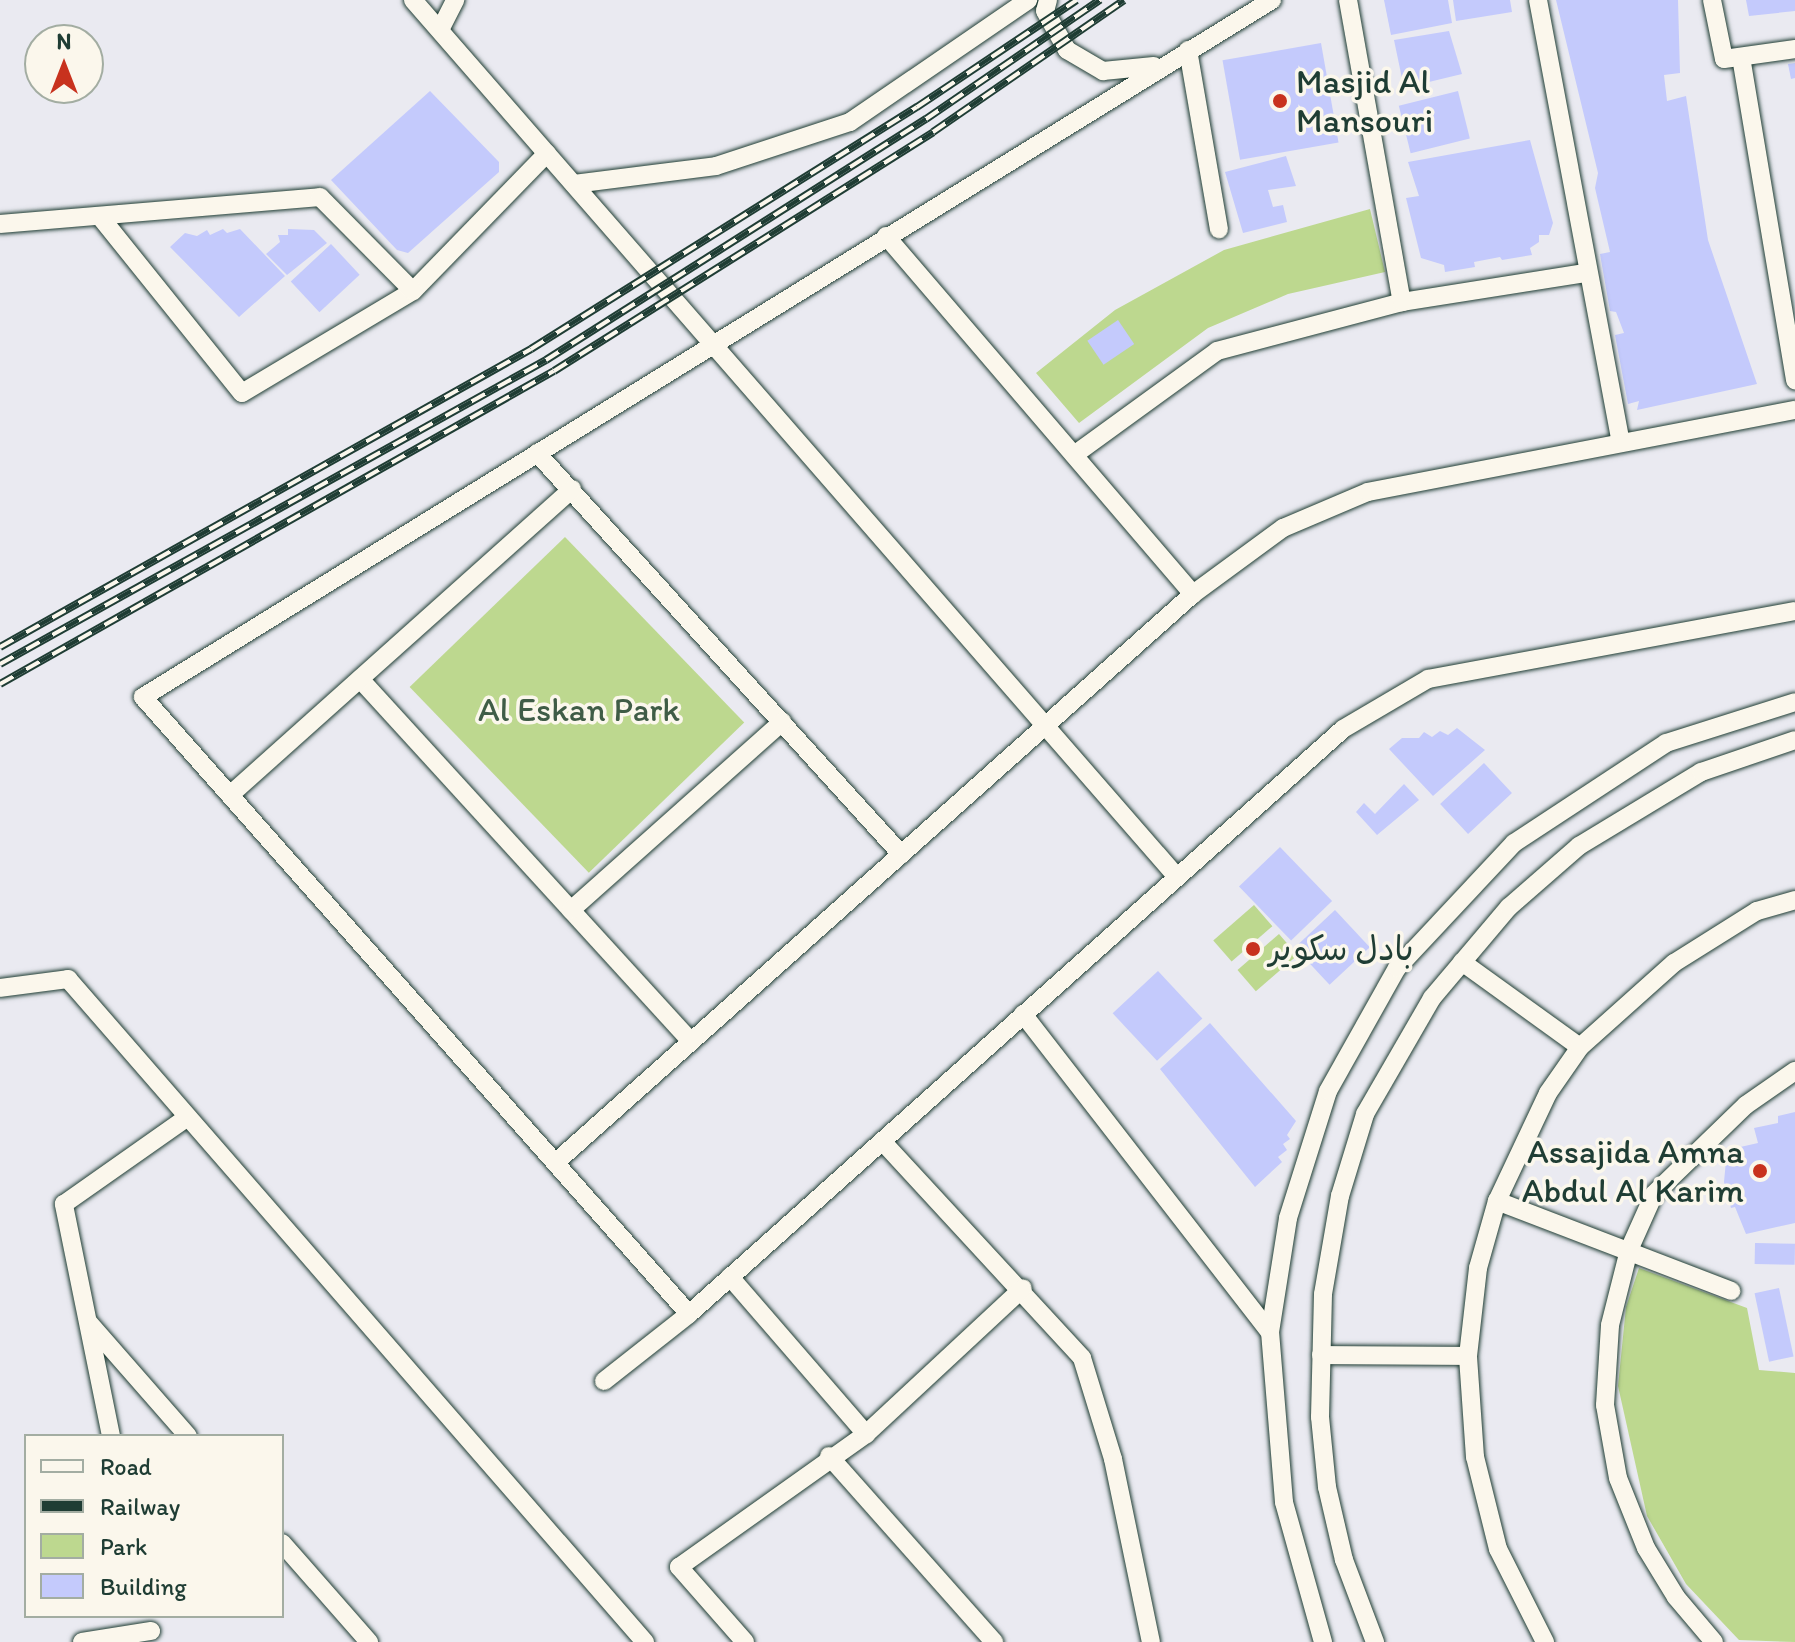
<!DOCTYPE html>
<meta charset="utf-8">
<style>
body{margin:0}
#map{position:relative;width:1795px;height:1642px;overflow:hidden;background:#eaeaf1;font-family:Itim,"Playpen Sans Arabic",sans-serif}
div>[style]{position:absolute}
.green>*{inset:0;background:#bdd88f;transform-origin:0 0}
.building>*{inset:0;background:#c4cafc;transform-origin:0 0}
.roads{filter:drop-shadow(0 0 2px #1f3d34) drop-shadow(0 0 2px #1f3d34)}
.minor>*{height:18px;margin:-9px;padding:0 9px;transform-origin:9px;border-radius:9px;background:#fbf7ec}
.rail>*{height:8px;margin-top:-4px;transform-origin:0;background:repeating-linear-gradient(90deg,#fbf7ec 0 15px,#1f3d34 0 30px);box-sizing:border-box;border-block:2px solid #1f3d34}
.dots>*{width:22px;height:22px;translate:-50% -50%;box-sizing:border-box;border:4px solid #fbf7ec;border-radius:50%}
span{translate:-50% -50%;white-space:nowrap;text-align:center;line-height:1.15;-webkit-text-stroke:7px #fbf7ec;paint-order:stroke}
.poi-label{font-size:34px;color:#1f3d34}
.left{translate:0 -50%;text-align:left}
.right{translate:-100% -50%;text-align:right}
.park-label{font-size:34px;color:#3f5c46}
.legend{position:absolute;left:24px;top:1434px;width:260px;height:184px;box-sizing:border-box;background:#fbf7ec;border:2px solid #a3ada2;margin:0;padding:10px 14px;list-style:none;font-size:24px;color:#1f3d34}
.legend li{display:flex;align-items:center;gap:16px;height:40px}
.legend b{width:40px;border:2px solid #a3ada2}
.north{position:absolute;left:24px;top:24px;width:80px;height:80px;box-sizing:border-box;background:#fbf7ec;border:2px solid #a3ada2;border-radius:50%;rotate:0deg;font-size:22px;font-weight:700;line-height:32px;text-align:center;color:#1f3d34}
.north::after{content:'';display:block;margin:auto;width:28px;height:36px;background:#c8321e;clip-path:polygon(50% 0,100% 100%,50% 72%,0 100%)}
</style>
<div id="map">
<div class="green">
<div style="clip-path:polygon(1370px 209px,1385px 272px,1288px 294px,1208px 328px,1079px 423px,1036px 373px,1115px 310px,1224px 250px)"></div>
<div style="left:565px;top:537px;width:258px;height:216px;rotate:46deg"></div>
<div style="left:1254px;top:905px;width:28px;height:54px;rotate:49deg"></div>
<div style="left:1279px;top:934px;width:28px;height:55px;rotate:49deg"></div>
<div style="clip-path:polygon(1639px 1268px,1747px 1308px,1759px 1370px,1795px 1373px,1795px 1642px,1739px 1640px,1686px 1584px,1647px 1516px,1618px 1386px,1626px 1307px)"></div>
</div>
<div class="building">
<div style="clip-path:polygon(1384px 0,1448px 0,1452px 23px,1391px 35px)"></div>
<div style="clip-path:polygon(1453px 0,1510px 0,1512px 12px,1456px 21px)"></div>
<div style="clip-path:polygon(1556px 0,1678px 0,1680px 73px,1664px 75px,1667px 101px,1686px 96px,1708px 240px,1757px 384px,1637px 410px,1639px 401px,1628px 404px,1615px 335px,1624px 333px,1616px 312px,1610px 311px,1600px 254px,1610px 252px,1595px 188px,1598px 173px)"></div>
<div style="clip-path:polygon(1746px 0,1795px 0,1795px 11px,1749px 16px)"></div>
<div style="clip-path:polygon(1449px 31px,1462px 74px,1404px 88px,1394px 40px)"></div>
<div style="left:1321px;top:43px;width:101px;height:100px;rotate:80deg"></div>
<div style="clip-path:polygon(1795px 63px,1795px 78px,1791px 79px,1788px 64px)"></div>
<div style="clip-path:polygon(430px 91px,499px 162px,499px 172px,408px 253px,397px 250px,331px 180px)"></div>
<div style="left:1458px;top:91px;width:49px;height:61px;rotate:76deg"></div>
<div style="clip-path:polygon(1530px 140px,1553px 223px,1549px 235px,1539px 235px,1539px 242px,1530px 248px,1532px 255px,1502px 260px,1500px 257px,1474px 262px,1475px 267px,1445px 272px,1444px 265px,1421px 258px,1406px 198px,1419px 196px,1408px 162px)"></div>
<div style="clip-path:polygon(1286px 156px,1296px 186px,1268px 190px,1273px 207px,1283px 205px,1287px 222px,1243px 233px,1225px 172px)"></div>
<div style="clip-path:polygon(223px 229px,227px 233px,240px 229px,285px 276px,239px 317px,170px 247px,185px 233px,197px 236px,207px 230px,210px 235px)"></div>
<div style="clip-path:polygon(288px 229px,314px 230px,327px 243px,287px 275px,266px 254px,280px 242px,278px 235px,288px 235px)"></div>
<div style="left:331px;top:244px;width:42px;height:55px;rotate:47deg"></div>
<div style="left:1118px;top:320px;width:29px;height:37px;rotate:56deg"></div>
<div style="clip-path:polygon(1457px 728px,1485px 750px,1433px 796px,1389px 749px,1402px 738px,1419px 738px,1424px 732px,1432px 737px,1440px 731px,1448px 735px)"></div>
<div style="left:1484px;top:763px;width:41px;height:60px;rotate:47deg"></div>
<div style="clip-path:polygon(1404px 784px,1419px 800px,1377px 835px,1356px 812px,1364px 803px,1375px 814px)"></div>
<div style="left:1280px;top:847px;width:75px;height:57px;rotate:46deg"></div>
<div style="left:1335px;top:910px;width:51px;height:55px;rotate:47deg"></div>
<div style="left:1158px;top:971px;width:65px;height:62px;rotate:47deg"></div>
<div style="clip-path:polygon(1210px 1023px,1296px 1121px,1287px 1135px,1290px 1139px,1283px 1144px,1287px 1150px,1278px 1157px,1282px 1162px,1255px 1187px,1160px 1069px)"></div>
<div style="clip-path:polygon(1795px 1112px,1795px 1223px,1746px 1234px,1735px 1207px,1731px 1208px,1724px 1182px,1727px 1150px,1758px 1143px,1754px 1128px,1778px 1123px,1778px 1116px)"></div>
<div style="left:1755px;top:1243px;width:40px;height:21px;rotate:1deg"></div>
<div style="left:1779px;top:1288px;width:70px;height:25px;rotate:78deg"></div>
</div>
<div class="roads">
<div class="minor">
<div style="left:413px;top:0;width:1163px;rotate:48.94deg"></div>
<div style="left:1048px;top:0;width:11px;rotate:105deg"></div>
<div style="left:1045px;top:11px;width:45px;rotate:60.6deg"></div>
<div style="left:1067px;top:50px;width:42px;rotate:30.3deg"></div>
<div style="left:1103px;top:71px;width:51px;rotate:-5.6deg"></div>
<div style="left:1348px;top:0;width:307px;rotate:79.9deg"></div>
<div style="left:1538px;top:0;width:448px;rotate:79.4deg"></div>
<div style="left:1712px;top:0;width:60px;rotate:78.5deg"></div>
<div style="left:1724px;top:59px;width:72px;rotate:-8deg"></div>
<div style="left:440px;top:30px;width:34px;rotate:-63deg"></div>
<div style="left:1188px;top:50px;width:182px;rotate:80.2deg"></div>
<div style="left:1741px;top:57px;width:328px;rotate:80.5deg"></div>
<div style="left:574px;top:184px;width:143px;rotate:-7.2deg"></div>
<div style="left:716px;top:166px;width:141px;rotate:-18.2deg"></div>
<div style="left:850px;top:122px;width:216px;rotate:-34.4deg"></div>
<div style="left:102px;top:219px;width:223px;rotate:51.2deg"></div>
<div style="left:242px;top:393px;width:199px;rotate:-30.8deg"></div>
<div style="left:413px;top:291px;width:192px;rotate:-45.8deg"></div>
<div style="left:0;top:224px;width:321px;rotate:-4.8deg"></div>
<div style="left:320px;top:197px;width:132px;rotate:45.3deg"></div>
<div style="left:886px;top:236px;width:472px;rotate:49.4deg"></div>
<div style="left:537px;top:453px;width:542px;rotate:47.77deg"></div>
<div style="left:1074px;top:455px;width:177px;rotate:-36deg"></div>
<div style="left:1217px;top:351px;width:191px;rotate:-14.8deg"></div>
<div style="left:1402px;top:302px;width:186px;rotate:-9deg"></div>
<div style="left:360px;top:679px;width:491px;rotate:47.6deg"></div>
<div style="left:230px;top:795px;width:459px;rotate:-41.8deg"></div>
<div style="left:571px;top:910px;width:283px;rotate:-41.7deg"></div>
<div style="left:1462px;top:962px;width:145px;rotate:35.8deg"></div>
<div style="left:0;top:988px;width:69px;rotate:-7.5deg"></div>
<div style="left:68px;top:979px;width:879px;rotate:48.97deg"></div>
<div style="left:1023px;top:1014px;width:403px;rotate:52.2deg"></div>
<div style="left:882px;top:1141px;width:295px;rotate:47.3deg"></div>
<div style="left:1082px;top:1358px;width:106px;rotate:72.9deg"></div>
<div style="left:1113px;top:1459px;width:187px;rotate:78.3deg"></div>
<div style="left:555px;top:1163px;width:855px;rotate:-41.73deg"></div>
<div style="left:1193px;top:594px;width:112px;rotate:-36.3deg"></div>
<div style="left:1283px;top:528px;width:92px;rotate:-23deg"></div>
<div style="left:1368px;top:492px;width:435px;rotate:-10.9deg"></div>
<div style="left:1497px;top:1201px;width:251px;rotate:21deg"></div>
<div style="left:730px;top:1277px;width:208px;rotate:49.1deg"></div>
<div style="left:689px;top:1314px;width:824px;rotate:-131.51deg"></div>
<div style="left:143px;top:697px;width:1327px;rotate:-31.69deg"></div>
<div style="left:89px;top:1323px;width:150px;rotate:48.8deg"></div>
<div style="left:1321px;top:1355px;width:147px;rotate:0.4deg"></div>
<div style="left:604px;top:1381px;width:108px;rotate:-38.2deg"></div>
<div style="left:689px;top:1314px;width:877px;rotate:-41.81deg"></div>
<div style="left:1343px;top:729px;width:99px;rotate:-30.5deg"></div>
<div style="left:1428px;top:679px;width:373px;rotate:-10.5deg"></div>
<div style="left:111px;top:1436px;width:237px;rotate:-101.5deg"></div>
<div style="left:64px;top:1204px;width:151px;rotate:-35.1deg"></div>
<div style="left:829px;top:1456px;width:249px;rotate:48.4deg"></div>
<div style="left:282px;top:1543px;width:132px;rotate:48.7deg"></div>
<div style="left:82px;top:1642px;width:70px;rotate:-9.1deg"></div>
<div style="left:745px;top:1642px;width:100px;rotate:-131.3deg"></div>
<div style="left:679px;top:1567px;width:229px;rotate:-35.4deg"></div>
<div style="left:866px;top:1434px;width:214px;rotate:-42.9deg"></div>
<div style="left:1323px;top:1642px;width:145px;rotate:-105.6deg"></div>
<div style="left:1284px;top:1502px;width:171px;rotate:-94.7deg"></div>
<div style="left:1270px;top:1332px;width:115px;rotate:-81deg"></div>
<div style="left:1288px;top:1218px;width:133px;rotate:-72.5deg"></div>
<div style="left:1328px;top:1091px;width:141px;rotate:-60.7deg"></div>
<div style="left:1397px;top:968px;width:171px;rotate:-46.9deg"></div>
<div style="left:1514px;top:843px;width:182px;rotate:-33.3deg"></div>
<div style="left:1666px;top:743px;width:135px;rotate:-17.6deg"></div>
<div style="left:1375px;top:1642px;width:88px;rotate:-110.7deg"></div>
<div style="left:1344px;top:1560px;width:75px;rotate:-103.1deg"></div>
<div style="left:1327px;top:1487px;width:70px;rotate:-95.7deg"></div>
<div style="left:1320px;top:1417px;width:123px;rotate:-88.6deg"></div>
<div style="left:1323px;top:1294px;width:99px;rotate:-80.2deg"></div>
<div style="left:1340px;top:1196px;width:86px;rotate:-73deg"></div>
<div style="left:1365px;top:1114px;width:134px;rotate:-60deg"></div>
<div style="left:1432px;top:998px;width:119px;rotate:-49.8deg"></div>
<div style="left:1509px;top:907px;width:93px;rotate:-41.1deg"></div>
<div style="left:1579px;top:846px;width:143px;rotate:-31.2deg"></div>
<div style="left:1701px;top:772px;width:99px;rotate:-18.8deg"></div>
<div style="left:1545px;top:1642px;width:104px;rotate:-116.8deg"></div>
<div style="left:1498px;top:1549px;width:95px;rotate:-104deg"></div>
<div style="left:1475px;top:1457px;width:101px;rotate:-94deg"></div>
<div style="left:1468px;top:1356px;width:89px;rotate:-83.5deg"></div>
<div style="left:1478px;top:1268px;width:70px;rotate:-74.2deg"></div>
<div style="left:1497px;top:1201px;width:119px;rotate:-64.7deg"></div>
<div style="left:1548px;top:1093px;width:56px;rotate:-55.2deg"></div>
<div style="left:1580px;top:1047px;width:126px;rotate:-41.8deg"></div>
<div style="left:1674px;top:963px;width:98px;rotate:-32.1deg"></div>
<div style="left:1757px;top:911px;width:40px;rotate:-16deg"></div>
<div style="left:1714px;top:1642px;width:59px;rotate:-130.2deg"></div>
<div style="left:1676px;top:1597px;width:57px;rotate:-121.5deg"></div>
<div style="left:1646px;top:1548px;width:75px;rotate:-111.8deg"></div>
<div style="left:1618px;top:1478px;width:74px;rotate:-100.1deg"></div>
<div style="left:1605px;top:1405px;width:80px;rotate:-86.4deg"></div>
<div style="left:1610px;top:1325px;width:77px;rotate:-75.8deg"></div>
<div style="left:1629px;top:1250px;width:61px;rotate:-65.9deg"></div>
<div style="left:1654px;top:1194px;width:128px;rotate:-44.1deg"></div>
<div style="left:1746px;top:1105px;width:60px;rotate:-34.8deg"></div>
</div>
</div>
<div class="rail">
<div style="left:0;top:647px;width:609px;rotate:-29.3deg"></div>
<div style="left:531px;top:349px;width:456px;rotate:-32.1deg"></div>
<div style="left:917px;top:107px;width:192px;rotate:-33.8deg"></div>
<div style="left:0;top:664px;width:625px;rotate:-29.11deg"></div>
<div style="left:546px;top:360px;width:450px;rotate:-32.4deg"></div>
<div style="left:926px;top:119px;width:211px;rotate:-34.4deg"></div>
<div style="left:0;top:684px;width:636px;rotate:-29.47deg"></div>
<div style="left:554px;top:371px;width:448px;rotate:-32.2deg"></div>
<div style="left:933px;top:132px;width:232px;rotate:-34.6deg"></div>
</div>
<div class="dots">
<div style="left:1280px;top:101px;background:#c8321e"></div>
<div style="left:1253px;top:949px;background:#c8321e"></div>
<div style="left:1760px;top:1171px;background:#c8321e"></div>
</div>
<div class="poi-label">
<span class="left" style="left:1296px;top:101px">Masjid Al<br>Mansouri</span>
<span class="left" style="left:1269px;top:949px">بادل سكوير</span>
<span class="right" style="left:1744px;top:1171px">Assajida Amna<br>Abdul Al Karim</span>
</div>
<div class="park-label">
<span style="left:579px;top:710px">Al Eskan Park</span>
</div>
<ul class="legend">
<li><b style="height:10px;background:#fbf7ec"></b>Road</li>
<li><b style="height:10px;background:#1f3d34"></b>Railway</li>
<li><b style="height:22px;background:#bdd88f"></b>Park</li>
<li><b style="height:22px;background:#c4cafc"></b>Building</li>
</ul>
<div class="north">N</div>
</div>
